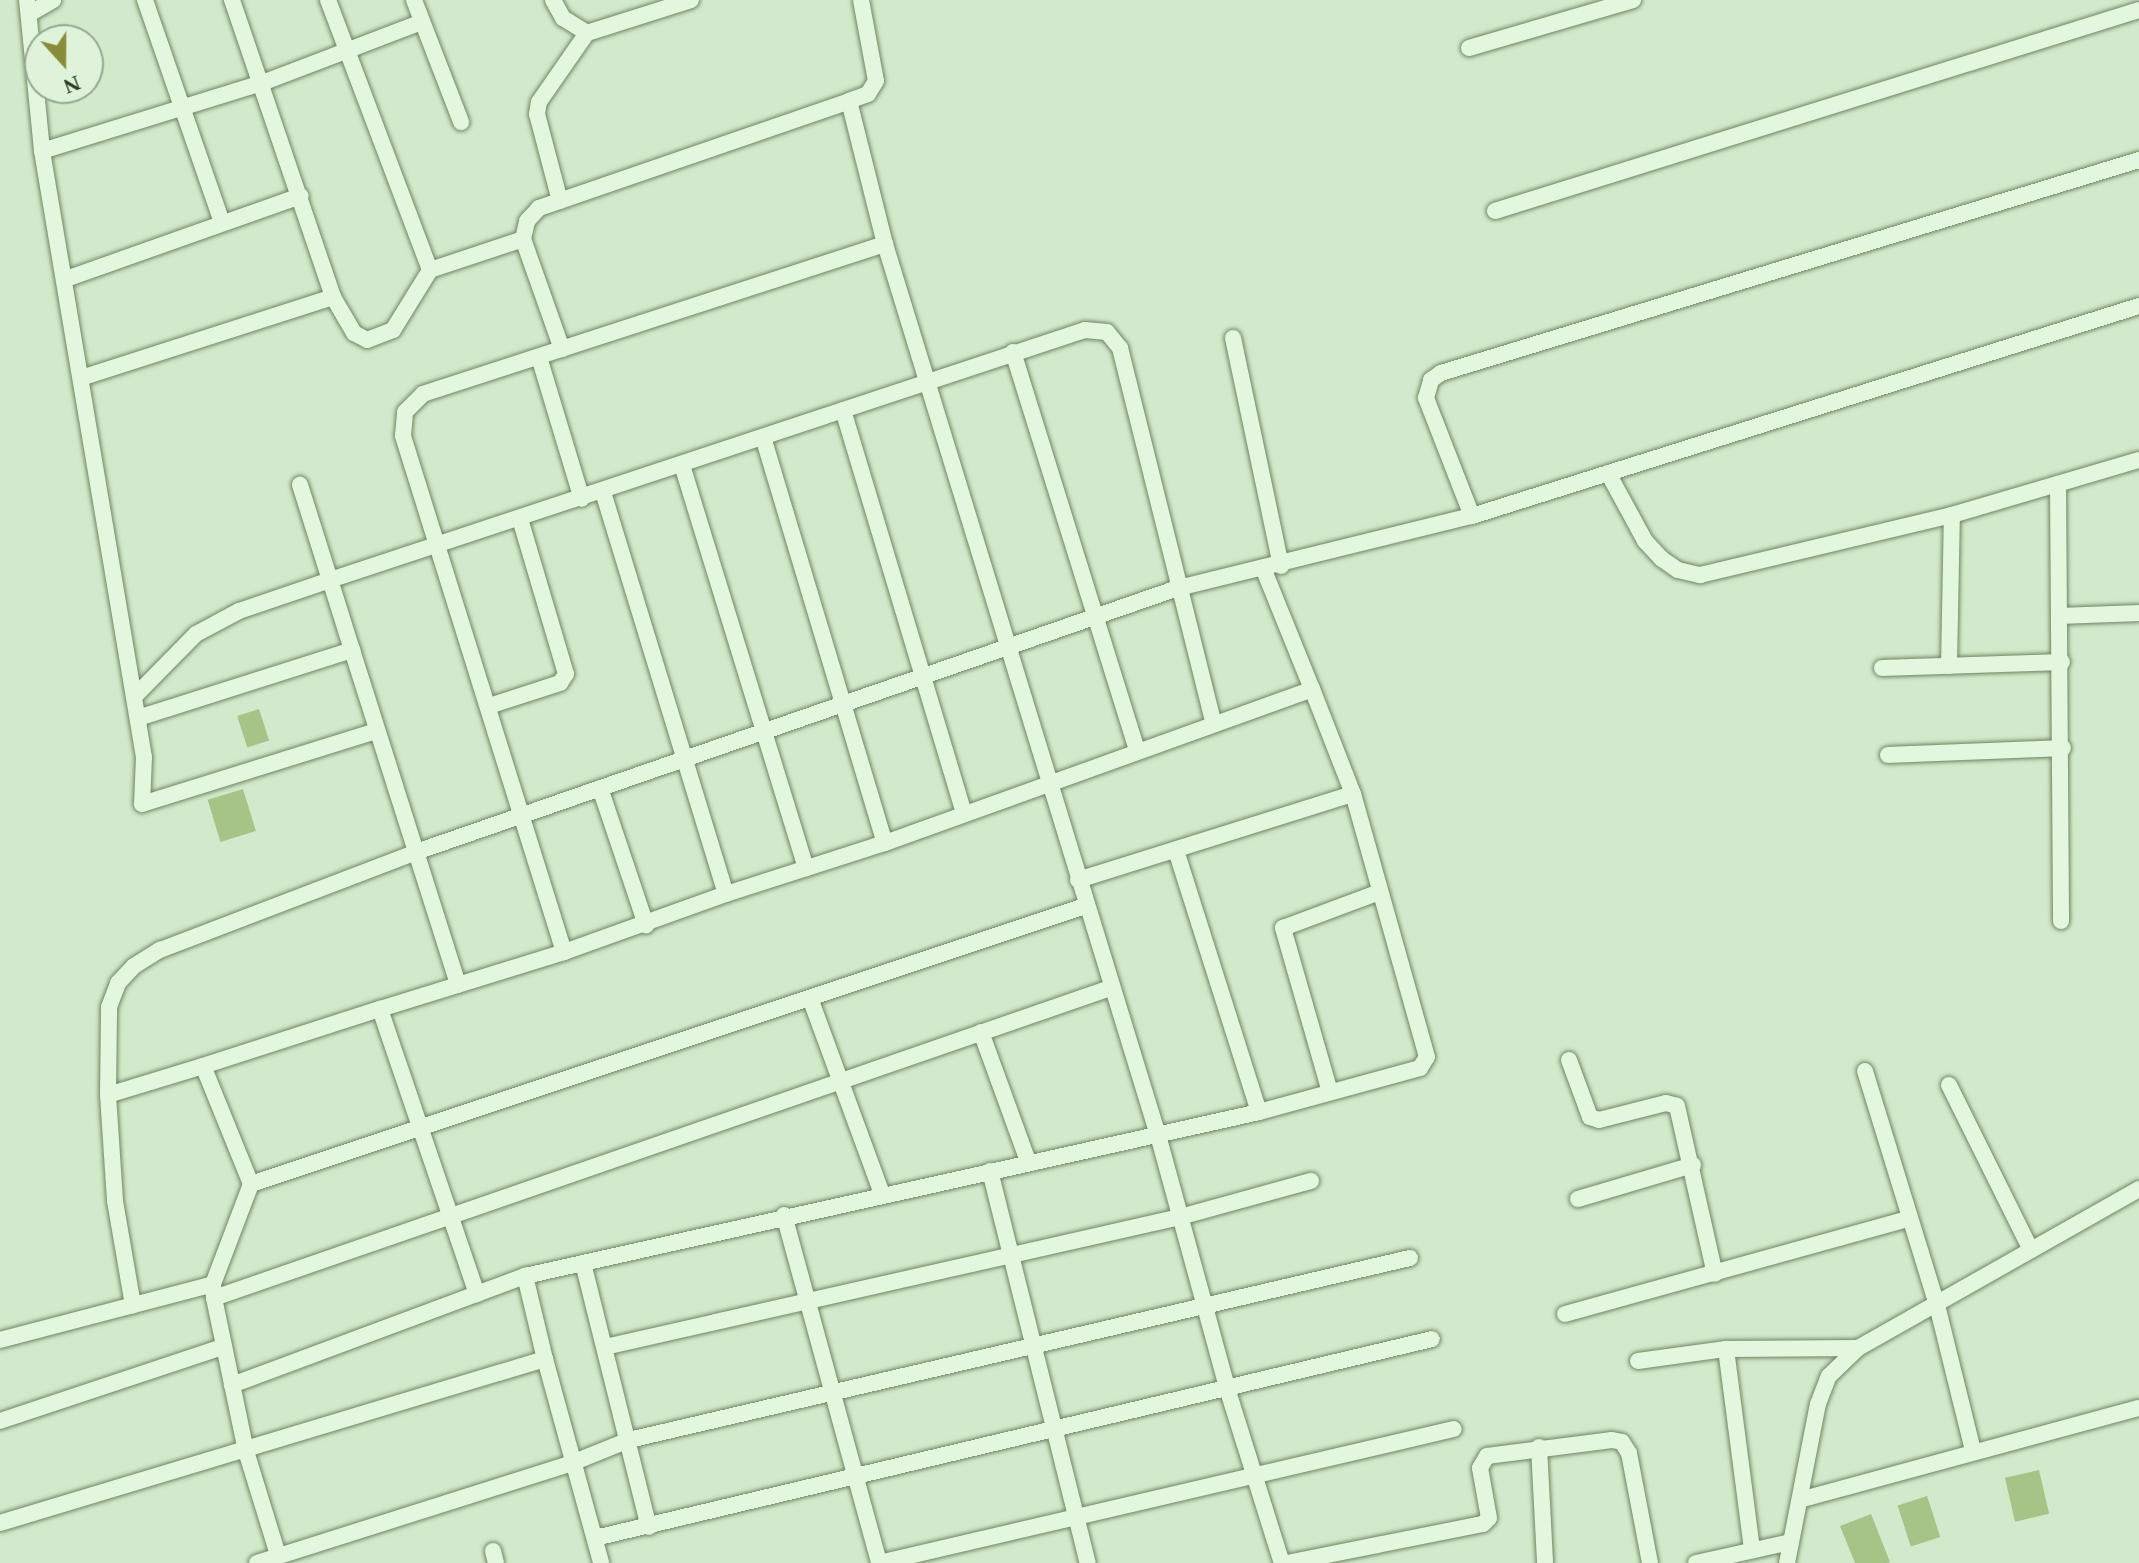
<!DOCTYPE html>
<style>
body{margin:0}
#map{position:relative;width:2139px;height:1563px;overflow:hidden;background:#d2eacb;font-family:Georgia,serif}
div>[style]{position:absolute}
.building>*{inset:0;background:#a6c485;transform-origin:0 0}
.roads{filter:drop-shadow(0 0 2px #708561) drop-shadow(0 0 2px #708561)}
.minor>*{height:16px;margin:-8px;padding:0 8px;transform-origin:8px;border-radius:8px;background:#e3f6de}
span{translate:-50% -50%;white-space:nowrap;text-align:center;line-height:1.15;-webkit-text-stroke:6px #dff3da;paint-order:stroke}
.north{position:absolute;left:24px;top:24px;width:80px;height:80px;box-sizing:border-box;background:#dff3da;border:2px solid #97a891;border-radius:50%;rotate:159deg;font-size:22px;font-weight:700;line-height:32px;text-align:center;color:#2c3823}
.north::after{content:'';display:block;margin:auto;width:28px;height:36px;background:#888e38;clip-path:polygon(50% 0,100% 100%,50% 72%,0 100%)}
</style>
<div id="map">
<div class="building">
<div style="left:259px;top:709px;width:33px;height:23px;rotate:72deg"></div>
<div style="left:243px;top:789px;width:44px;height:37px;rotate:73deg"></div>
<div style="left:2039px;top:1470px;width:45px;height:35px;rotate:77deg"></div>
<div style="left:1927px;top:1496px;width:43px;height:31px;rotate:72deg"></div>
<div style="clip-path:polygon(1871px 1514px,1890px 1562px,1887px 1563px,1855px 1563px,1840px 1526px)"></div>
</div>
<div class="roads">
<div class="minor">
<div style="left:27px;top:0;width:152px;rotate:84.3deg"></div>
<div style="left:42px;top:151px;width:615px;rotate:80.45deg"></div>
<div style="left:144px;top:757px;width:47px;rotate:92.4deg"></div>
<div style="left:142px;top:804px;width:246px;rotate:-17.3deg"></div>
<div style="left:145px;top:0;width:235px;rotate:70.9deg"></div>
<div style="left:232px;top:0;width:314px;rotate:71.2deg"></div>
<div style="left:414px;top:0;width:131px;rotate:68.9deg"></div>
<div style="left:553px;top:0;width:21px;rotate:61deg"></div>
<div style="left:563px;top:18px;width:28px;rotate:32deg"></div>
<div style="left:587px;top:33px;width:109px;rotate:-17.6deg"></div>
<div style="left:861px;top:0;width:82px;rotate:79.5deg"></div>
<div style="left:876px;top:81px;width:15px;rotate:122deg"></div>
<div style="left:868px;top:94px;width:20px;rotate:160deg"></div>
<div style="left:849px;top:101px;width:147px;rotate:75.9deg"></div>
<div style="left:885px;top:244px;width:932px;rotate:72.97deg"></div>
<div style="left:1158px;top:1135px;width:262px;rotate:74.7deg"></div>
<div style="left:1227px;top:1388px;width:183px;rotate:72.6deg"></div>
<div style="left:29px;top:14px;width:28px;rotate:-30deg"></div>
<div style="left:1469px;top:48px;width:171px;rotate:-16.3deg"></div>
<div style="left:42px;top:151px;width:230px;rotate:-17.2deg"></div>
<div style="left:262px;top:83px;width:171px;rotate:-20.9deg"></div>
<div style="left:560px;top:201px;width:90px;rotate:-104.8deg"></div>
<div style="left:537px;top:114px;width:12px;rotate:-81deg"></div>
<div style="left:539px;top:102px;width:84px;rotate:-55.2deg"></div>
<div style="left:1495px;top:211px;width:675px;rotate:-17.33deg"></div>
<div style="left:523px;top:239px;width:117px;rotate:70.5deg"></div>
<div style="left:430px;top:270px;width:98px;rotate:-18.4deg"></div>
<div style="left:523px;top:239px;width:18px;rotate:-77deg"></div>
<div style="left:527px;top:221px;width:18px;rotate:-47deg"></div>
<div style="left:539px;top:208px;width:328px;rotate:-19deg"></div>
<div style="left:66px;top:279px;width:249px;rotate:-19.5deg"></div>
<div style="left:1233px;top:338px;width:233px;rotate:78.1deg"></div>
<div style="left:1013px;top:352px;width:418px;rotate:72.7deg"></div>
<div style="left:539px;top:357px;width:148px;rotate:73.2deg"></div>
<div style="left:84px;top:377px;width:262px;rotate:-17.8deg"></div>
<div style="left:333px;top:297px;width:42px;rotate:59.7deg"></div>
<div style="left:354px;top:333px;width:15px;rotate:28deg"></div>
<div style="left:367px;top:340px;width:28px;rotate:-21deg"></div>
<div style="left:393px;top:330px;width:70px;rotate:-58.3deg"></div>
<div style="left:430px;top:270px;width:289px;rotate:-110.7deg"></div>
<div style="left:843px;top:410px;width:422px;rotate:73.3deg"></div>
<div style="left:763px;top:437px;width:424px;rotate:73.3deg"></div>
<div style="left:682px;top:465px;width:422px;rotate:72.9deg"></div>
<div style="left:1608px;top:473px;width:77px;rotate:61.4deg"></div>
<div style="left:1645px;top:541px;width:25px;rotate:47deg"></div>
<div style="left:1662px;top:559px;width:19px;rotate:35deg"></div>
<div style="left:1678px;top:570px;width:23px;rotate:13deg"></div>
<div style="left:1700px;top:575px;width:259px;rotate:-13.4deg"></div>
<div style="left:1952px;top:515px;width:195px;rotate:-16.4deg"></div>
<div style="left:2058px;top:484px;width:437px;rotate:89.6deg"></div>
<div style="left:603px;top:492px;width:420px;rotate:73deg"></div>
<div style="left:726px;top:894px;width:167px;rotate:-17.8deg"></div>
<div style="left:885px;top:843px;width:454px;rotate:-19.8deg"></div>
<div style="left:1312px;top:689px;width:128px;rotate:-112deg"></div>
<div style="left:1472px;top:516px;width:127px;rotate:-111.3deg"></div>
<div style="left:1426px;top:398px;width:19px;rotate:-74deg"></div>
<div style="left:1431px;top:380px;width:12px;rotate:-35deg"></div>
<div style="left:1441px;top:373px;width:730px;rotate:-16.97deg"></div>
<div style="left:2060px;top:616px;width:79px;rotate:-2.2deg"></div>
<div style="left:352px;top:650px;width:73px;rotate:-107.4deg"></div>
<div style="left:330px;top:580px;width:795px;rotate:-18.32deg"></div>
<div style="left:1085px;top:330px;width:22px;rotate:5deg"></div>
<div style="left:1107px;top:332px;width:21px;rotate:51deg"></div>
<div style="left:1120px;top:348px;width:384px;rotate:76deg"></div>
<div style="left:1949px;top:666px;width:151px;rotate:-88.9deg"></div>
<div style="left:1882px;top:668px;width:180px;rotate:-1.9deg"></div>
<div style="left:134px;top:697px;width:88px;rotate:-45.5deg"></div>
<div style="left:196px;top:634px;width:49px;rotate:-28.1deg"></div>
<div style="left:239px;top:611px;width:96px;rotate:-18.8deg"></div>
<div style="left:330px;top:580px;width:100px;rotate:-107.5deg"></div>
<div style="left:489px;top:706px;width:75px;rotate:-17.9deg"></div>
<div style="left:560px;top:683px;width:11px;rotate:-56deg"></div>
<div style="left:566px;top:674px;width:162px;rotate:-106.5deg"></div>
<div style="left:138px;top:718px;width:225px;rotate:-17.6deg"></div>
<div style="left:352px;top:650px;width:351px;rotate:72.4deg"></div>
<div style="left:1888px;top:755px;width:175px;rotate:-2.3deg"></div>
<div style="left:600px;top:788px;width:145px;rotate:71.4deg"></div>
<div style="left:1078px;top:880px;width:288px;rotate:-17.4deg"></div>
<div style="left:564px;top:952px;width:541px;rotate:-107.33deg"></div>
<div style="left:403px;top:436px;width:24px;rotate:-85deg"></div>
<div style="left:405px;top:412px;width:25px;rotate:-45deg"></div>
<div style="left:423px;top:394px;width:486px;rotate:-18deg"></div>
<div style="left:810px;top:998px;width:209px;rotate:69.8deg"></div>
<div style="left:981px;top:1032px;width:137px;rotate:70deg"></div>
<div style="left:1569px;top:1060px;width:61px;rotate:69.8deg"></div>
<div style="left:1590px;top:1117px;width:9px;rotate:18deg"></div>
<div style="left:1599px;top:1120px;width:69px;rotate:-14.2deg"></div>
<div style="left:1666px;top:1103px;width:11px;rotate:15deg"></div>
<div style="left:1677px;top:1106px;width:172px;rotate:77.3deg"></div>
<div style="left:203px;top:1066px;width:186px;rotate:-17.9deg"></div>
<div style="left:1865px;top:1071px;width:245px;rotate:72.9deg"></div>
<div style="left:1937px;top:1305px;width:149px;rotate:76.1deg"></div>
<div style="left:1949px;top:1085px;width:184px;rotate:63.6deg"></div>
<div style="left:1330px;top:1092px;width:171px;rotate:-106deg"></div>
<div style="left:1283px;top:928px;width:103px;rotate:-20.4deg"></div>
<div style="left:108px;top:1095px;width:106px;rotate:86.2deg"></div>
<div style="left:115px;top:1201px;width:106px;rotate:80.2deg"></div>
<div style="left:1259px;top:1112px;width:167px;rotate:-15.3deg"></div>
<div style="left:1420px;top:1068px;width:13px;rotate:-58deg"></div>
<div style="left:1427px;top:1057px;width:273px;rotate:-105.7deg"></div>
<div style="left:1353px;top:794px;width:113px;rotate:-111.3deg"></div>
<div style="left:990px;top:1171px;width:404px;rotate:76deg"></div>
<div style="left:251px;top:1184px;width:879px;rotate:-18.43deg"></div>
<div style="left:1578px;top:1199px;width:120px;rotate:-16.5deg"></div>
<div style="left:784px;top:1215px;width:361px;rotate:74.7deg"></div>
<div style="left:583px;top:1263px;width:272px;rotate:76deg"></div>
<div style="left:525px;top:1276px;width:85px;rotate:76.5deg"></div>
<div style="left:477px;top:1294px;width:301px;rotate:-108.8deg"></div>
<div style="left:380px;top:1009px;width:193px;rotate:-17.2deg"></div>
<div style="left:564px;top:952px;width:172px;rotate:-19.7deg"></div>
<div style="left:214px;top:1298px;width:948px;rotate:-19.08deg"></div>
<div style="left:1565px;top:1314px;width:356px;rotate:-15.5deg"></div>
<div style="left:0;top:1340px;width:220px;rotate:-14.7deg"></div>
<div style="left:605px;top:1347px;width:590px;rotate:-12.74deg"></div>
<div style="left:1180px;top:1217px;width:136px;rotate:-15.4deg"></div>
<div style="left:1726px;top:1349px;width:203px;rotate:82.6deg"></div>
<div style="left:1638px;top:1361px;width:89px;rotate:-7.8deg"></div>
<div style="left:1726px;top:1349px;width:132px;rotate:-0.4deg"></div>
<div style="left:232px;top:1385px;width:313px;rotate:-20.4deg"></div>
<div style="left:525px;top:1276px;width:752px;rotate:-12.59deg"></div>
<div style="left:1259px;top:1112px;width:275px;rotate:-107.6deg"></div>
<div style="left:0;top:1421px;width:234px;rotate:-18.4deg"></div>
<div style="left:1539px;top:1447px;width:116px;rotate:87deg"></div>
<div style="left:1803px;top:1499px;width:348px;rotate:-15.2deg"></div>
<div style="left:0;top:1523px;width:569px;rotate:-16.75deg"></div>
<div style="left:545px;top:1359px;width:212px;rotate:74.6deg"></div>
<div style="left:595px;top:1538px;width:860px;rotate:-13.37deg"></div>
<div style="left:493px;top:1551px;width:12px;rotate:76deg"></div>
<div style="left:278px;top:1555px;width:109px;rotate:-107.1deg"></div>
<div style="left:246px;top:1451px;width:156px;rotate:-101.8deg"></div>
<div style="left:214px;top:1298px;width:14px;rotate:-94deg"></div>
<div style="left:213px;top:1284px;width:107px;rotate:-69.2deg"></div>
<div style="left:251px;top:1184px;width:127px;rotate:-112.1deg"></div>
<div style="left:203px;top:1066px;width:99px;rotate:163deg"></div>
<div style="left:108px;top:1095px;width:88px;rotate:-89.3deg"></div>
<div style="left:109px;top:1007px;width:26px;rotate:-69deg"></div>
<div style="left:118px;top:983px;width:23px;rotate:-47deg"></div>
<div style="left:134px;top:966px;width:31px;rotate:-32deg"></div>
<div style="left:160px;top:950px;width:274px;rotate:-20.9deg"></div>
<div style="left:416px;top:852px;width:806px;rotate:-19.11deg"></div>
<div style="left:1178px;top:588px;width:303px;rotate:-13.8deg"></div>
<div style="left:1472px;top:516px;width:699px;rotate:-17.48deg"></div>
<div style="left:257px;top:1563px;width:330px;rotate:-17.6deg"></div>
<div style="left:572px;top:1463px;width:61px;rotate:-22deg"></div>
<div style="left:629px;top:1440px;width:802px;rotate:-13.12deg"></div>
<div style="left:879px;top:1563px;width:590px;rotate:-13.12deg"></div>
<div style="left:1287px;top:1563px;width:200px;rotate:-11.3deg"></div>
<div style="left:1483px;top:1524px;width:8px;rotate:-45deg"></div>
<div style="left:1489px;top:1518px;width:51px;rotate:-100.2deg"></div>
<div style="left:1480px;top:1468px;width:14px;rotate:-60deg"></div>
<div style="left:1487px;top:1456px;width:126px;rotate:-7.3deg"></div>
<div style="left:1612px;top:1440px;width:10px;rotate:11deg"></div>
<div style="left:1622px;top:1442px;width:13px;rotate:58deg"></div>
<div style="left:1629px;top:1453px;width:112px;rotate:79.2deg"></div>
<div style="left:1696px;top:1563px;width:97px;rotate:-12.5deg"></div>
<div style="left:1787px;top:1563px;width:162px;rotate:-79deg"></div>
<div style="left:1818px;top:1404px;width:30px;rotate:-69deg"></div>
<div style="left:1829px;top:1376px;width:40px;rotate:-44deg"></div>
<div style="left:1858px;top:1348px;width:323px;rotate:-29.5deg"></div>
</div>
</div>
<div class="north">N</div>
</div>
